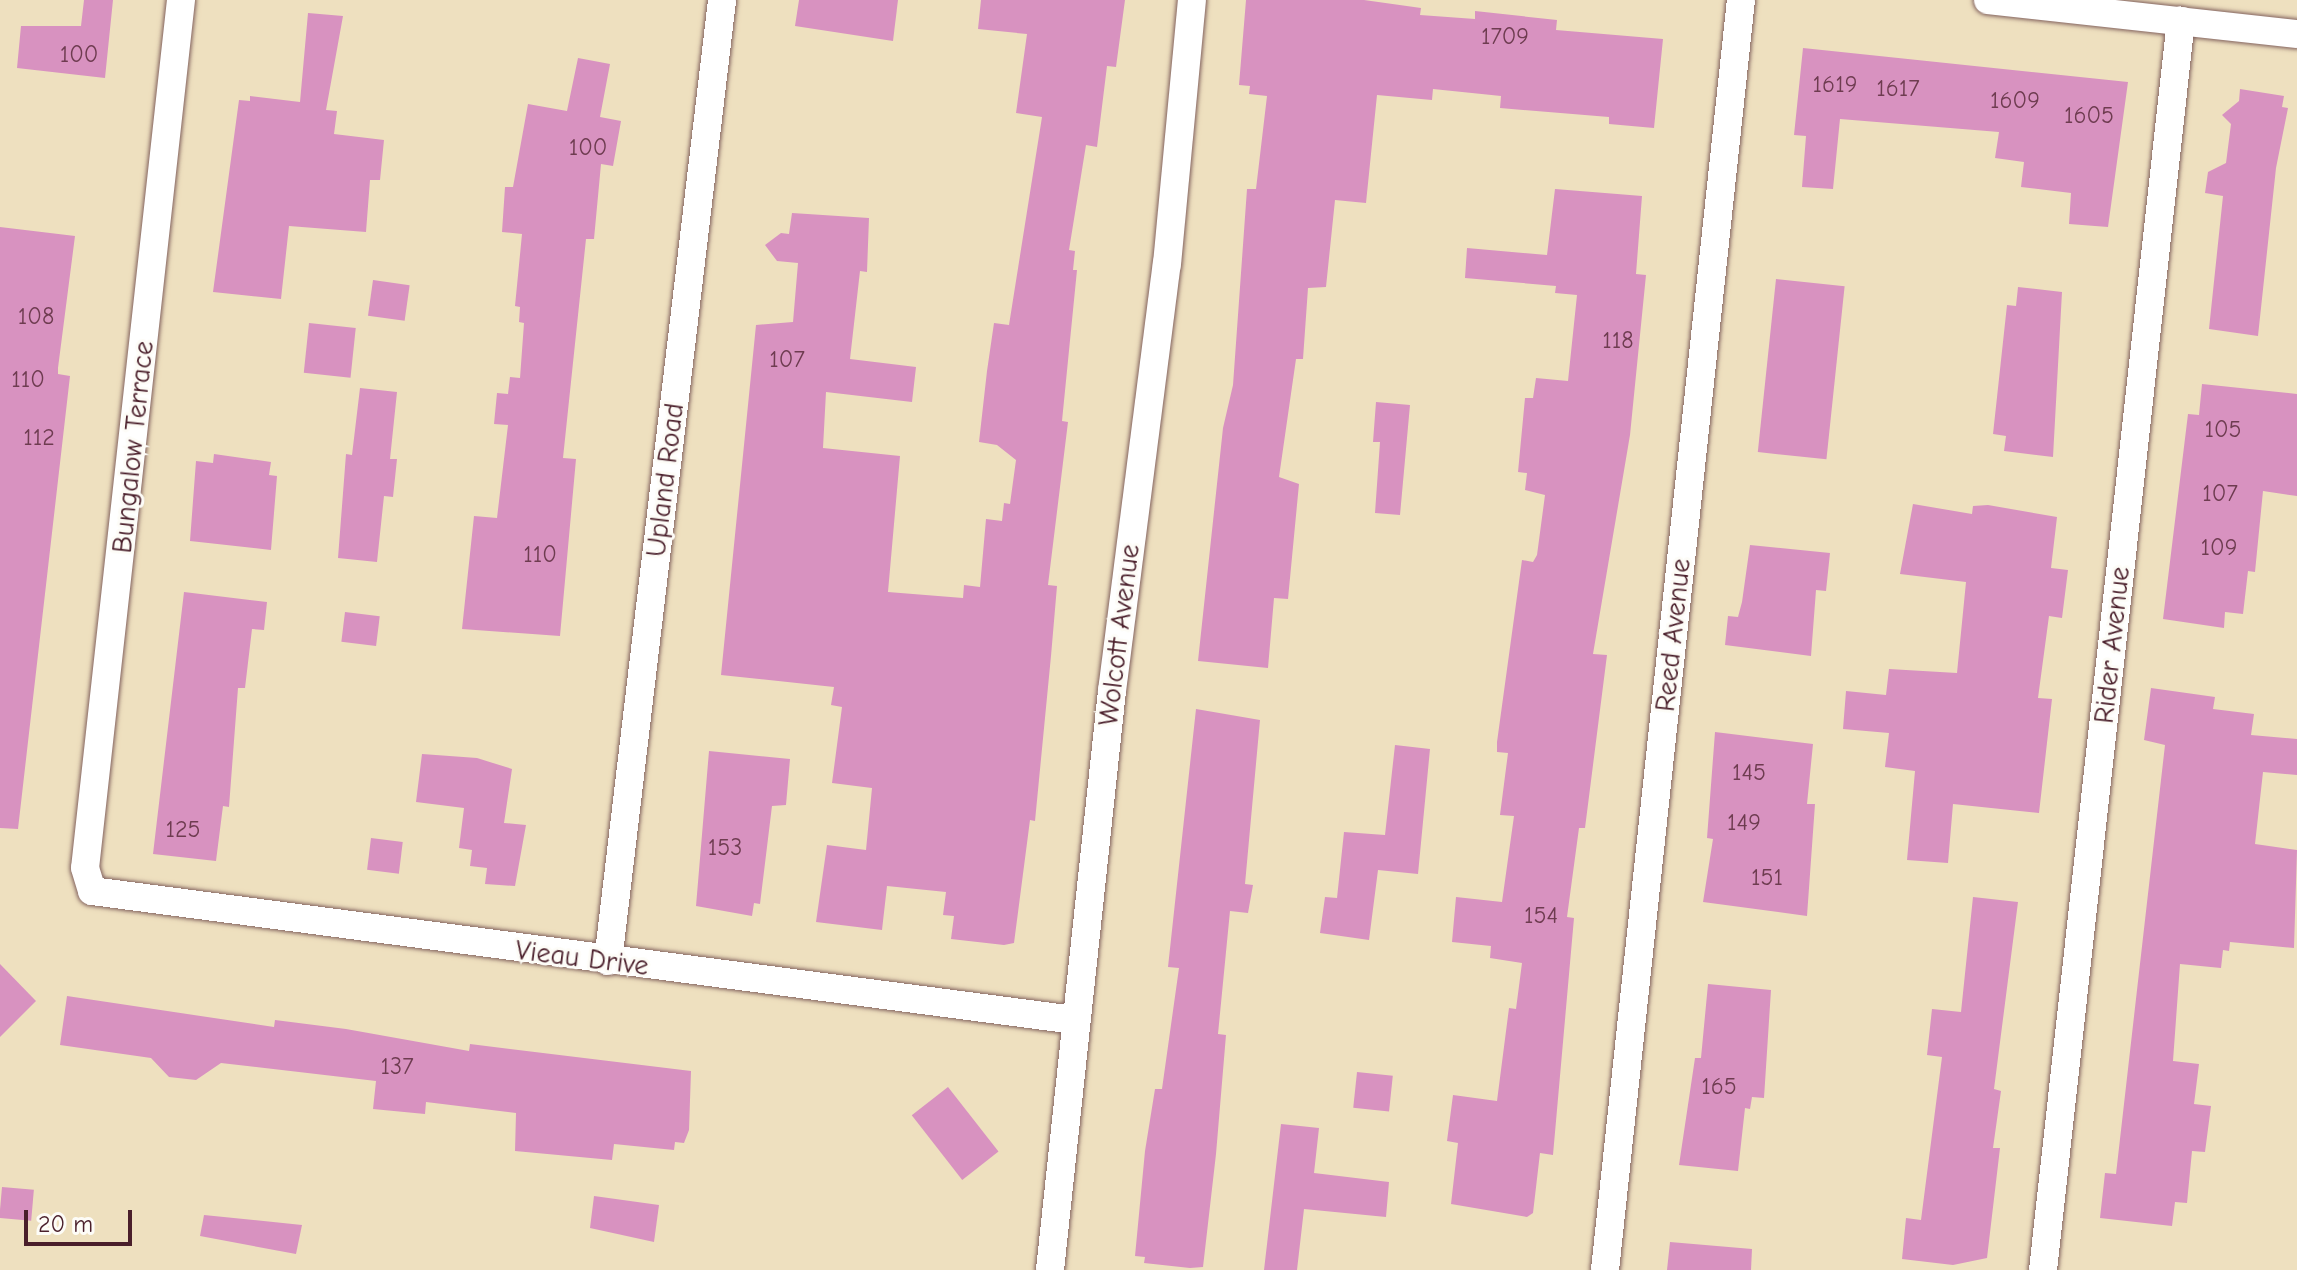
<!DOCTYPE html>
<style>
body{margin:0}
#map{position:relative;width:2297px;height:1270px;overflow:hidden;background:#eee0bf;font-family:"Comic Neue",sans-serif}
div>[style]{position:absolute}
.building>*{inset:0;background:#d892c0;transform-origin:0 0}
.roads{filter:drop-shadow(0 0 2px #83635f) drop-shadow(0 0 2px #83635f)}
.street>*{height:28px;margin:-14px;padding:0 14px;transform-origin:14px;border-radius:14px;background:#fff}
span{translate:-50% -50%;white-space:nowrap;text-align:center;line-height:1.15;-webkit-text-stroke:6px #fdfcf7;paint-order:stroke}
.number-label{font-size:24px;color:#6e3c50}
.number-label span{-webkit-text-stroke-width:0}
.street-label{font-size:28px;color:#4a1f2b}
.scale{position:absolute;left:24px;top:1210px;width:108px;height:36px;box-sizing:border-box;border:4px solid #4a1f2b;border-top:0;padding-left:10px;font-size:24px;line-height:28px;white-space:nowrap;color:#4a1f2b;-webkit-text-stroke:6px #fdfcf7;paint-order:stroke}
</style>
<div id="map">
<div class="building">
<div style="clip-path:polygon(84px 0,113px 0,105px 78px,17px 68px,21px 26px,81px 26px)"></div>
<div style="clip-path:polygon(799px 0,898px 0,893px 41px,795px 26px)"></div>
<div style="clip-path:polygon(981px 0,1125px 0,1116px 67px,1107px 66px,1097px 147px,1086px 145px,1069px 250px,1075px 251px,1073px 270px,1077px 270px,1062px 421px,1068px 422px,1048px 585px,1057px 586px,1051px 656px,1035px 821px,1030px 820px,1014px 943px,1004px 945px,951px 939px,954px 916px,943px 915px,946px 892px,887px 886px,882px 930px,816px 922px,827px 845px,866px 850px,872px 788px,832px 783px,842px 707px,831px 705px,834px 687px,721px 675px,756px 325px,793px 322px,798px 263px,777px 261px,765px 245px,781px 233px,789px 234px,792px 213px,869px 218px,867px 272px,860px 271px,850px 359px,916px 367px,912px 402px,826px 392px,823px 448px,900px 456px,888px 592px,963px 598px,964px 585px,980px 587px,986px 519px,1002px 521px,1004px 503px,1010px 504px,1016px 460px,997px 445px,979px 442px,987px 371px,994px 323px,1009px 325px,1042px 117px,1016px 113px,1027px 34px,978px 29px)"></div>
<div style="clip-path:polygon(1246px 0,1364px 0,1421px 8px,1420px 15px,1475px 19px,1475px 11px,1557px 20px,1556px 30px,1663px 39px,1654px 128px,1609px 124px,1609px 117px,1500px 108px,1501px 96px,1433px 89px,1432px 100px,1377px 95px,1366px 203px,1335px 200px,1326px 287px,1308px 288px,1303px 359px,1296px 359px,1279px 477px,1299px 484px,1288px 599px,1274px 598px,1268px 668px,1198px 661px,1223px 428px,1233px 385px,1247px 189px,1256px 189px,1267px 96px,1249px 94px,1250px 86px,1239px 85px)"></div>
<div style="clip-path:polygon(308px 13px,343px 16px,326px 110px,337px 111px,334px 134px,384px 140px,380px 180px,370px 180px,366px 232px,289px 226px,281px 299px,213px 292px,239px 100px,250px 101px,250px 96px,300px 102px)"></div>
<div style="clip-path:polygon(1803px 48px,2128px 82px,2108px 227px,2069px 224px,2071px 193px,2021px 187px,2024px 162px,1995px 158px,1999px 132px,1840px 119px,1833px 189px,1802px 187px,1806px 136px,1794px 135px)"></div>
<div style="clip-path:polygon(578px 58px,610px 64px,600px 117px,621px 121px,613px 166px,601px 164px,594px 239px,586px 239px,563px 458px,576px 459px,560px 636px,462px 629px,474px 516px,497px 518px,508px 425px,494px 424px,497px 393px,508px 394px,510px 377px,520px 378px,524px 323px,519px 322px,520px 307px,515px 306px,522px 234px,502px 232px,505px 187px,513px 187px,528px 104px,567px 111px)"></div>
<div style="clip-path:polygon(2240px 89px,2284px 96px,2282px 107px,2288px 108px,2276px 168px,2258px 336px,2209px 329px,2223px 196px,2205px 193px,2208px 172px,2226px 163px,2231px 124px,2222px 115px,2239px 101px)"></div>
<div style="clip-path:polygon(1555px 189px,1642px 196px,1636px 274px,1646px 275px,1630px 435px,1593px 654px,1607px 655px,1585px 828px,1579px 828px,1567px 917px,1574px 918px,1553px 1155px,1540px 1153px,1533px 1213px,1527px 1217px,1451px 1204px,1458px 1143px,1447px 1141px,1453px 1095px,1497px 1101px,1509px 1008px,1516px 1009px,1522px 963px,1490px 958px,1491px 946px,1452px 942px,1456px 897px,1502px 902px,1514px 816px,1500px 815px,1508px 753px,1497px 752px,1497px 742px,1522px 560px,1533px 562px,1537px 555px,1545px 495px,1525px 490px,1527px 473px,1518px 472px,1525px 398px,1533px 398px,1536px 378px,1568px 381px,1577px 295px,1555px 293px,1556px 286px,1465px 278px,1467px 248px,1547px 255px)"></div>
<div style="clip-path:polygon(0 227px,75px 236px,58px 368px,58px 374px,70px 376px,18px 829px,0 828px)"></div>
<div style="left:1776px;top:279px;width:69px;height:174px;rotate:6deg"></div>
<div style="left:373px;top:280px;width:37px;height:36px;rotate:8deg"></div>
<div style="clip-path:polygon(2018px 287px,2062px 292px,2053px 457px,2004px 451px,2006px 436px,1993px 434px,2007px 305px,2016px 306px)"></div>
<div style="left:309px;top:323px;width:47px;height:50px;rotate:6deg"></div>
<div style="clip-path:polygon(2202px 384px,2297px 394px,2297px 496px,2263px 491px,2255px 572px,2248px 571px,2243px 614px,2225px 612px,2224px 628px,2163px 619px,2188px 414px,2199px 415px)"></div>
<div style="clip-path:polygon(360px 388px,397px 392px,390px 459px,397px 459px,393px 497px,384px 496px,377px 562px,338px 558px,346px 454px,352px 455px)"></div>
<div style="clip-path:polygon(1376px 402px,1410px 405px,1400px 515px,1375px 513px,1380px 442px,1373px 442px)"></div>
<div style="clip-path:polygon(214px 454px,271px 462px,269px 475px,277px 476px,271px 550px,190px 541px,196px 461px,213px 463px)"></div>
<div style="clip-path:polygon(1913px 504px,1972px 514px,1973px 506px,1988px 505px,2057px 517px,2051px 568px,2068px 570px,2062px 618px,2049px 616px,2038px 698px,2052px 699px,2039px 813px,1953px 804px,1948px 863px,1907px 860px,1915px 771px,1885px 767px,1889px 733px,1843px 729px,1846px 691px,1886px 695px,1889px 669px,1957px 673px,1966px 582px,1900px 574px)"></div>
<div style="clip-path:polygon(1750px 545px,1830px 553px,1826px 591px,1816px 590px,1811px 656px,1725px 645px,1728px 616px,1738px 617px,1742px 602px)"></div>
<div style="clip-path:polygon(184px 592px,267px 602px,264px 630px,252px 629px,245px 688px,238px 688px,229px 807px,223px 806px,216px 861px,153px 854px)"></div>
<div style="left:345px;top:612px;width:35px;height:30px;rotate:7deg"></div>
<div style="clip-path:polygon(2151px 688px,2215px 697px,2213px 709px,2254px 714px,2251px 735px,2297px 739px,2297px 775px,2263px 772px,2255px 844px,2297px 850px,2294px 948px,2230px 942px,2229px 951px,2223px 950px,2221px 968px,2180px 964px,2173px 1061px,2199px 1064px,2194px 1104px,2211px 1106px,2205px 1152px,2192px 1151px,2187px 1203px,2175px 1202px,2172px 1226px,2100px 1218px,2105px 1173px,2116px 1174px,2165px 745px,2144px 740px)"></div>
<div style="clip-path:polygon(1196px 709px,1260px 720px,1245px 884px,1253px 885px,1248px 913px,1230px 911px,1218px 1034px,1226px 1035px,1216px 1154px,1203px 1267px,1190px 1268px,1144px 1263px,1145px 1257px,1135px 1256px,1145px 1151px,1155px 1089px,1162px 1089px,1179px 968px,1168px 967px)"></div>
<div style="clip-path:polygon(1715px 732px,1813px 744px,1807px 804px,1815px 804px,1807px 916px,1703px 902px,1713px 839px,1707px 838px)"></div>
<div style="clip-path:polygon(1395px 745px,1430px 749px,1418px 874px,1378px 870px,1369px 940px,1320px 933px,1325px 897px,1337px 898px,1344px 832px,1385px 835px)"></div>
<div style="clip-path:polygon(709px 751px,790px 759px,786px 805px,772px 806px,760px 904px,754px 903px,752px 916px,696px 906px)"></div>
<div style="clip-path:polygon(422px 754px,477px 758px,512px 769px,504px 823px,526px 825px,515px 886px,485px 884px,487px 868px,470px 866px,472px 850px,459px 848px,464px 808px,416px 802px)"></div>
<div style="left:371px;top:838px;width:32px;height:32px;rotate:7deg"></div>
<div style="clip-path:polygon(1973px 897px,2018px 902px,1994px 1089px,2001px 1091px,1993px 1148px,2000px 1148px,1987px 1258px,1953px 1265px,1902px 1259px,1906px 1218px,1921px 1220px,1942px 1057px,1927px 1055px,1932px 1009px,1961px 1012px)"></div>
<div style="clip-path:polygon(0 964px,36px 1001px,0 1037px)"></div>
<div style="clip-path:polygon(1708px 984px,1771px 990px,1764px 1098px,1752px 1097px,1750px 1109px,1745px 1108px,1738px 1171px,1679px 1165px,1695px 1058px,1701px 1058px)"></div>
<div style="clip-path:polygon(67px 996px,274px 1027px,275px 1020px,346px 1029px,469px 1051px,470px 1044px,691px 1071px,689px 1130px,684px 1143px,675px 1142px,674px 1150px,614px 1144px,612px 1160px,515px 1151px,516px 1113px,426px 1102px,425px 1114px,373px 1109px,376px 1081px,221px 1063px,196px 1080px,169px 1077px,151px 1058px,60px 1045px)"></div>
<div style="left:1357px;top:1072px;width:36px;height:36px;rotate:6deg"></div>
<div style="left:948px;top:1087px;width:82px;height:46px;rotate:52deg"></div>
<div style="clip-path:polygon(1281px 1124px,1319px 1128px,1314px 1173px,1389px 1182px,1386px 1217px,1304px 1209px,1297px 1270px,1264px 1270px)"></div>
<div style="left:2px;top:1187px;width:32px;height:31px;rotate:5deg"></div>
<div style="clip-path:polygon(594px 1196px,659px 1205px,654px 1242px,590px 1228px)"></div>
<div style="clip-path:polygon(204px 1215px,302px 1225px,296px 1254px,200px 1236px)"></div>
<div style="clip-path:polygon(1670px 1242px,1752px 1249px,1751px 1270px,1667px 1270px)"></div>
</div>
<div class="roads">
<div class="street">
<div style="left:181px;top:0;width:873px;rotate:96.31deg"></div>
<div style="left:85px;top:868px;width:24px;rotate:73deg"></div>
<div style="left:92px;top:891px;width:991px;rotate:7.48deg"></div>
<div style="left:1988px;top:0;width:311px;rotate:6.3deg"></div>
<div style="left:608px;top:961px;width:968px;rotate:-83.23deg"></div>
<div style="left:1050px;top:1270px;width:582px;rotate:-83.89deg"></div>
<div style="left:1112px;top:691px;width:431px;rotate:-82.7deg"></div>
<div style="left:1167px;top:264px;width:265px;rotate:-84.6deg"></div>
<div style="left:1605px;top:1270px;width:1277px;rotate:-83.89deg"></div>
<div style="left:2043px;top:1270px;width:1257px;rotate:-83.7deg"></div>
</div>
</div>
<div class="number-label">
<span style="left:1505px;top:37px">1709</span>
<span style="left:79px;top:55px">100</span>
<span style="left:1835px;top:85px">1619</span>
<span style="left:1898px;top:89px">1617</span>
<span style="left:2015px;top:101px">1609</span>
<span style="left:2089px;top:116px">1605</span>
<span style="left:588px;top:148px">100</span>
<span style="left:36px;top:317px">108</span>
<span style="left:1618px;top:341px">118</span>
<span style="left:787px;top:360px">107</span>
<span style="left:28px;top:380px">110</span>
<span style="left:2223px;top:430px">105</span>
<span style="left:39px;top:438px">112</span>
<span style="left:2220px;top:494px">107</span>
<span style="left:2219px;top:548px">109</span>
<span style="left:540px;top:555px">110</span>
<span style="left:1749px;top:773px">145</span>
<span style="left:1744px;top:823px">149</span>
<span style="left:183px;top:830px">125</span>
<span style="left:725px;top:848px">153</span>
<span style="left:1767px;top:878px">151</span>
<span style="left:1541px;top:916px">154</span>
<span style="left:397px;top:1067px">137</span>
<span style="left:1719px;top:1087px">165</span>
</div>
<div class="street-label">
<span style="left:133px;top:447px;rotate:-84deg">Bungalow Terrace</span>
<span style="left:665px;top:480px;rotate:-83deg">Upland Road</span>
<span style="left:1119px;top:635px;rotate:-83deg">Wolcott Avenue</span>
<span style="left:1673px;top:635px;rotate:-84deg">Reed Avenue</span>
<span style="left:2112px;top:645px;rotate:-84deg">Rider Avenue</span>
<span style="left:582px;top:958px;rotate:7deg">Vieau Drive</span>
</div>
<div class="scale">20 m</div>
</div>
